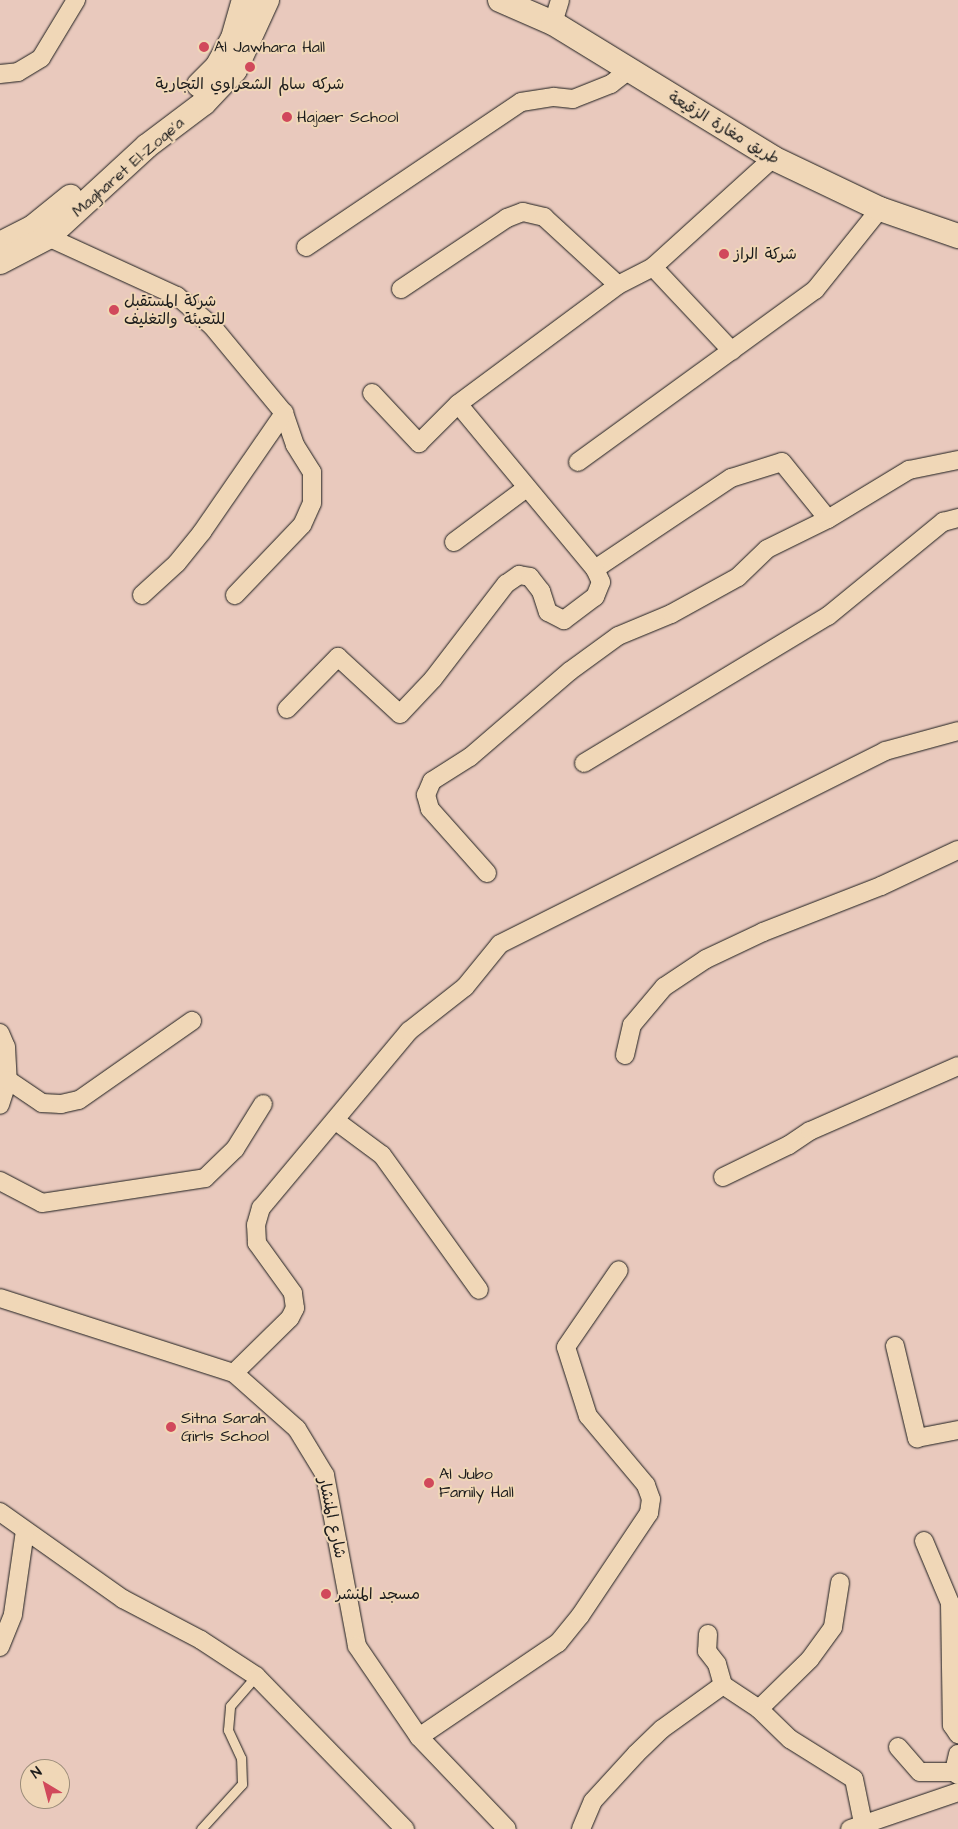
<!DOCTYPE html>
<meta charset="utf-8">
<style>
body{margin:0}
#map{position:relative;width:958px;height:1829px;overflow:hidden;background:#e9c9bd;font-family:"Architects Daughter","Playpen Sans Arabic",sans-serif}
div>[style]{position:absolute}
.roads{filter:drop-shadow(0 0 1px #1c1c1c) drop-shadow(0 0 1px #1c1c1c)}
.lane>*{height:9px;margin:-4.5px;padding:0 4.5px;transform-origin:4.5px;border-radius:4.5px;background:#f0d7b7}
.street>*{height:18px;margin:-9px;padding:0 9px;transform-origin:9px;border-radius:9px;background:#f0d7b7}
.secondary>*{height:24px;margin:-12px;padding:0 12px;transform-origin:12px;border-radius:12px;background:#f0d7b7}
.dots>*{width:14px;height:14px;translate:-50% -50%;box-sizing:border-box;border:2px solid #f0d7b7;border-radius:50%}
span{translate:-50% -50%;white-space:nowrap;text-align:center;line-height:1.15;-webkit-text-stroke:4px #f0d7b7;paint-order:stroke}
.poi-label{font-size:16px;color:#1c1c1c}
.left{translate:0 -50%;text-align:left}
.street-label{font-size:16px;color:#1c1c1c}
.north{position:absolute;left:20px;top:1759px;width:50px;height:50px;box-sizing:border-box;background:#f0d7b7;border:1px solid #9b8c79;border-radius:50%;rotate:323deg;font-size:14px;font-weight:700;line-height:20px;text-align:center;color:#1c1c1c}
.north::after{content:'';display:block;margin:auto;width:18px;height:22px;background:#d1495b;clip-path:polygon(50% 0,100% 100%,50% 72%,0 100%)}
</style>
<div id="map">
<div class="roads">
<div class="lane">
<div style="left:201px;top:1829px;width:61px;rotate:-47.7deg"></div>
<div style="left:242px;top:1784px;width:26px;rotate:-92deg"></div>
<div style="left:241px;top:1758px;width:31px;rotate:-115deg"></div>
<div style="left:228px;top:1730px;width:24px;rotate:-85deg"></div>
<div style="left:230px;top:1706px;width:40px;rotate:-49deg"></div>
</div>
<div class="street">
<div style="left:553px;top:23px;width:24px;rotate:-73deg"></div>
<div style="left:0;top:74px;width:18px;rotate:-6deg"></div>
<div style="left:18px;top:72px;width:27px;rotate:-31deg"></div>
<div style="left:41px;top:58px;width:68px;rotate:-58.9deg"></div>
<div style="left:48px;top:237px;width:142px;rotate:24.6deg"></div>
<div style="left:177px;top:296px;width:46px;rotate:40.6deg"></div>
<div style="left:212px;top:326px;width:113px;rotate:50.4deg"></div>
<div style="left:284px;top:413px;width:34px;rotate:71deg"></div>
<div style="left:295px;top:445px;width:32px;rotate:58deg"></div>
<div style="left:312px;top:472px;width:31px;rotate:90deg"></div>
<div style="left:312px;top:503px;width:24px;rotate:114deg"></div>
<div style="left:302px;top:525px;width:97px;rotate:133.7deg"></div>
<div style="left:306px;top:247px;width:259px;rotate:-34deg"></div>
<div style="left:521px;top:102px;width:33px;rotate:-9deg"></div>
<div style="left:554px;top:97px;width:19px;rotate:6deg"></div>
<div style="left:573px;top:99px;width:41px;rotate:-21.5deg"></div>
<div style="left:611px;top:84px;width:23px;rotate:-38deg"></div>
<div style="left:653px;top:267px;width:115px;rotate:46.8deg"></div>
<div style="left:401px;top:289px;width:128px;rotate:-33.8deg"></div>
<div style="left:507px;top:218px;width:17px;rotate:-21deg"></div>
<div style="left:523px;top:212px;width:22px;rotate:13deg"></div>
<div style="left:544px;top:217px;width:100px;rotate:42.6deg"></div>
<div style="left:372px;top:393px;width:69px;rotate:46.8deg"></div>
<div style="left:419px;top:443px;width:55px;rotate:-45deg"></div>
<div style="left:458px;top:404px;width:199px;rotate:-36.6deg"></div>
<div style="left:618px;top:285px;width:39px;rotate:-27deg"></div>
<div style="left:653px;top:267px;width:162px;rotate:-42.2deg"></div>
<div style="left:578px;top:462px;width:293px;rotate:-36deg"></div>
<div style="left:815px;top:290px;width:104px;rotate:-51.3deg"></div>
<div style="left:454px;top:542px;width:89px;rotate:-36.7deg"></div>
<div style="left:595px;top:569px;width:164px;rotate:-33.8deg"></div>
<div style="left:731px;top:478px;width:53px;rotate:-17.4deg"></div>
<div style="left:782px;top:462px;width:73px;rotate:51.1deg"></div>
<div style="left:142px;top:595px;width:47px;rotate:-42.4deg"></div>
<div style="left:177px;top:563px;width:40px;rotate:-51deg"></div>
<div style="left:202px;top:532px;width:145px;rotate:-55.4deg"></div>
<div style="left:287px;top:709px;width:73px;rotate:-45.6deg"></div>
<div style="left:338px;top:657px;width:84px;rotate:42.6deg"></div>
<div style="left:400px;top:714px;width:48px;rotate:-46.7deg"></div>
<div style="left:433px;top:679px;width:120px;rotate:-52.5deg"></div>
<div style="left:506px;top:584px;width:16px;rotate:-35deg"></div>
<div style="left:519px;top:575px;width:11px;rotate:10deg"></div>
<div style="left:530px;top:577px;width:18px;rotate:52deg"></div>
<div style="left:541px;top:591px;width:22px;rotate:72deg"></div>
<div style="left:548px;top:612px;width:18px;rotate:27deg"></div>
<div style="left:564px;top:620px;width:39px;rotate:-37deg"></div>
<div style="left:595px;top:597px;width:16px;rotate:-68deg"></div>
<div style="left:601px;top:582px;width:14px;rotate:-115deg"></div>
<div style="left:595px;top:569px;width:214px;rotate:-129.7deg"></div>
<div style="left:584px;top:763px;width:285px;rotate:-31.1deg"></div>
<div style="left:828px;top:616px;width:149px;rotate:-39.3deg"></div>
<div style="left:943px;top:522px;width:16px;rotate:-15deg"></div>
<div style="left:487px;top:873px;width:86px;rotate:-131.7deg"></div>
<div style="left:430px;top:809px;width:15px;rotate:-106deg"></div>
<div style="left:426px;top:795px;width:15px;rotate:-67deg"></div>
<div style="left:432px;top:781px;width:45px;rotate:-32.3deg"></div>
<div style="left:470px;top:757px;width:132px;rotate:-40.7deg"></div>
<div style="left:570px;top:671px;width:59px;rotate:-36.1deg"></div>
<div style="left:618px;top:636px;width:57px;rotate:-22.5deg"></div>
<div style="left:671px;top:614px;width:77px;rotate:-28.9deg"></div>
<div style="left:738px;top:577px;width:40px;rotate:-44deg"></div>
<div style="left:767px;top:549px;width:68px;rotate:-26.2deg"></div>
<div style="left:828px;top:519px;width:95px;rotate:-31.2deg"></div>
<div style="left:909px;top:470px;width:50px;rotate:-11.5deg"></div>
<div style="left:0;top:1033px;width:15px;rotate:67deg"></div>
<div style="left:6px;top:1047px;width:33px;rotate:87deg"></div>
<div style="left:8px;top:1080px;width:26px;rotate:108deg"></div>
<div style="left:625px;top:1055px;width:31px;rotate:-77deg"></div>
<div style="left:632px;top:1025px;width:50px;rotate:-49.9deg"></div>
<div style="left:664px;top:987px;width:50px;rotate:-33.7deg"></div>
<div style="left:706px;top:959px;width:63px;rotate:-25.3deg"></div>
<div style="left:763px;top:932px;width:127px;rotate:-21.3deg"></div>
<div style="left:881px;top:886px;width:85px;rotate:-25.1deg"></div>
<div style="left:8px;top:1080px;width:41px;rotate:34.1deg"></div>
<div style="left:42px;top:1103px;width:19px;rotate:3deg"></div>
<div style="left:61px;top:1104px;width:18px;rotate:-13deg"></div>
<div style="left:79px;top:1100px;width:138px;rotate:-35deg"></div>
<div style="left:336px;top:1121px;width:57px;rotate:36.5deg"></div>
<div style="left:382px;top:1155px;width:166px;rotate:54.3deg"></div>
<div style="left:723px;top:1177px;width:73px;rotate:-25.9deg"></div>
<div style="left:789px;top:1145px;width:25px;rotate:-34deg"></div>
<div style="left:810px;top:1131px;width:162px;rotate:-23.7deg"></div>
<div style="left:0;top:1181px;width:47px;rotate:27.6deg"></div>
<div style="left:42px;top:1203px;width:165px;rotate:-8.7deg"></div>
<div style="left:205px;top:1178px;width:42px;rotate:-44deg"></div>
<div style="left:235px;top:1149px;width:53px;rotate:-58.1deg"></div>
<div style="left:0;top:1298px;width:246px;rotate:17.8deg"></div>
<div style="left:234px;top:1373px;width:84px;rotate:41.6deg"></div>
<div style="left:297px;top:1429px;width:54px;rotate:58.7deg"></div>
<div style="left:325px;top:1475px;width:174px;rotate:79.4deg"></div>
<div style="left:357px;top:1646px;width:110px;rotate:55.7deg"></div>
<div style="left:419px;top:1737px;width:127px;rotate:46.3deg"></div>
<div style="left:895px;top:1346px;width:95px;rotate:76.6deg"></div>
<div style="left:917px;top:1438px;width:42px;rotate:-11deg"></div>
<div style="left:234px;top:1373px;width:78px;rotate:-44.5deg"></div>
<div style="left:290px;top:1318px;width:11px;rotate:-63deg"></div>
<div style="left:295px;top:1308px;width:15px;rotate:-98deg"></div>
<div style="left:293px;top:1293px;width:62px;rotate:-125.8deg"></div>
<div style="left:257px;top:1243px;width:18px;rotate:-93deg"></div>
<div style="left:256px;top:1225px;width:18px;rotate:-74deg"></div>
<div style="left:261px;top:1208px;width:231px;rotate:-50.1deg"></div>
<div style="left:409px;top:1031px;width:71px;rotate:-38.2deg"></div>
<div style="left:465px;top:987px;width:55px;rotate:-50.9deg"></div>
<div style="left:500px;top:944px;width:431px;rotate:-26.6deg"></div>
<div style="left:885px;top:751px;width:76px;rotate:-15.3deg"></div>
<div style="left:0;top:1512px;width:151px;rotate:35.3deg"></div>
<div style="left:123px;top:1599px;width:88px;rotate:27.7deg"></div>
<div style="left:201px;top:1640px;width:66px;rotate:33.2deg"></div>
<div style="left:256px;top:1676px;width:214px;rotate:45.8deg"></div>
<div style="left:924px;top:1541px;width:67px;rotate:67.2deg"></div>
<div style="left:950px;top:1603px;width:122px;rotate:89.1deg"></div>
<div style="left:952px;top:1725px;width:11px;rotate:56deg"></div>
<div style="left:708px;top:1634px;width:17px;rotate:93deg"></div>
<div style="left:707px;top:1651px;width:16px;rotate:52deg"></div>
<div style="left:717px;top:1664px;width:22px;rotate:74deg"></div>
<div style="left:0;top:1647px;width:35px;rotate:-68deg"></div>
<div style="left:13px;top:1614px;width:84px;rotate:-81.8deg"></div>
<div style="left:759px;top:1709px;width:71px;rotate:-44.4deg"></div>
<div style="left:810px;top:1659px;width:39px;rotate:-54deg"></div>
<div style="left:833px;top:1627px;width:45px;rotate:-81deg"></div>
<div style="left:419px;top:1737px;width:168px;rotate:-34.1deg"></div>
<div style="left:558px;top:1643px;width:35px;rotate:-51deg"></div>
<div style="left:580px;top:1616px;width:124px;rotate:-56.2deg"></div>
<div style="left:649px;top:1513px;width:14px;rotate:-82deg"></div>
<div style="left:651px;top:1499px;width:15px;rotate:-110deg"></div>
<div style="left:646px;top:1485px;width:90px;rotate:-130deg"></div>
<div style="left:588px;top:1416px;width:72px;rotate:-107.7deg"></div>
<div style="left:566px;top:1347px;width:93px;rotate:-55.5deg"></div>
<div style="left:898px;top:1747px;width:33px;rotate:49deg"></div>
<div style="left:920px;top:1772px;width:34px"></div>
<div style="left:958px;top:1754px;width:18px;rotate:103deg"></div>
<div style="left:954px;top:1772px;width:5px;rotate:37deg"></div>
<div style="left:581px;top:1829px;width:30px;rotate:-67deg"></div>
<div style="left:593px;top:1801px;width:64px;rotate:-47.5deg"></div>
<div style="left:636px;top:1754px;width:36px;rotate:-44deg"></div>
<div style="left:662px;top:1729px;width:75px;rotate:-35.8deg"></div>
<div style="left:723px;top:1685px;width:43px;rotate:33.7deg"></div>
<div style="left:759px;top:1709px;width:43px;rotate:44.1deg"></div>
<div style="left:790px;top:1739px;width:75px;rotate:32deg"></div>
<div style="left:854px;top:1779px;width:45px;rotate:78.4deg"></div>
<div style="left:850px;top:1829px;width:114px;rotate:-18.9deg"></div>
</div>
<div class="secondary">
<div style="left:500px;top:0;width:58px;rotate:23.5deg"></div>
<div style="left:553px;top:23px;width:258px;rotate:31.5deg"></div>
<div style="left:773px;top:158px;width:119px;rotate:25.5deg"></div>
<div style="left:880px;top:209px;width:83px;rotate:19.1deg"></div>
<div style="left:199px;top:85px;width:25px;rotate:-45deg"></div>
<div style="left:217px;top:67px;width:33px;rotate:-61deg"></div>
<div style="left:233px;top:38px;width:40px;rotate:-74deg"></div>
<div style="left:0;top:244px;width:37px;rotate:-27deg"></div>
<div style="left:33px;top:227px;width:48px;rotate:-39deg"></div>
<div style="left:0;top:262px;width:54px;rotate:-27.5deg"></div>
<div style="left:48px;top:237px;width:134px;rotate:-42.6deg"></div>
<div style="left:147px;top:146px;width:71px;rotate:-37deg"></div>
<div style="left:204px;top:103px;width:45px;rotate:-46.8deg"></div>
<div style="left:235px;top:70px;width:77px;rotate:-65.4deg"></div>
</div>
</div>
<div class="dots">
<div style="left:204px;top:47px;background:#d1495b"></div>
<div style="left:250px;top:67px;background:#d1495b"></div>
<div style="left:287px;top:117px;background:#d1495b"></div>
<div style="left:724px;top:254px;background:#d1495b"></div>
<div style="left:114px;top:310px;background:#d1495b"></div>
<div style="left:171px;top:1427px;background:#d1495b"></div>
<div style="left:429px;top:1483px;background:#d1495b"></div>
<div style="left:326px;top:1594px;background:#d1495b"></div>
</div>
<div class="poi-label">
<span class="left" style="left:214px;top:47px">Al Jawhara Hall</span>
<span style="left:250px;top:84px">شركه سالم الشعراوي التجارية</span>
<span class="left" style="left:297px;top:117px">Hajaer School</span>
<span class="left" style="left:734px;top:254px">شركة الراز</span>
<span class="left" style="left:124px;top:310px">شركة المستقبل<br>للتعبئة والتغليف</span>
<span class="left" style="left:181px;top:1427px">Sitna Sarah<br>Girls School</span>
<span class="left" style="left:439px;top:1483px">Al Jubo<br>Family Hall</span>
<span class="left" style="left:336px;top:1594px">مسجد المنشر</span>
</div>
<div class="street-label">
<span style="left:724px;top:128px;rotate:31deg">طريق مغارة الزقيعة</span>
<span style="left:128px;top:167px;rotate:-41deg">Magharet El-Zoqe'a</span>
<span style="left:332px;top:1518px;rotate:78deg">شارع المنشار</span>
</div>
<div class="north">N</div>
</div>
